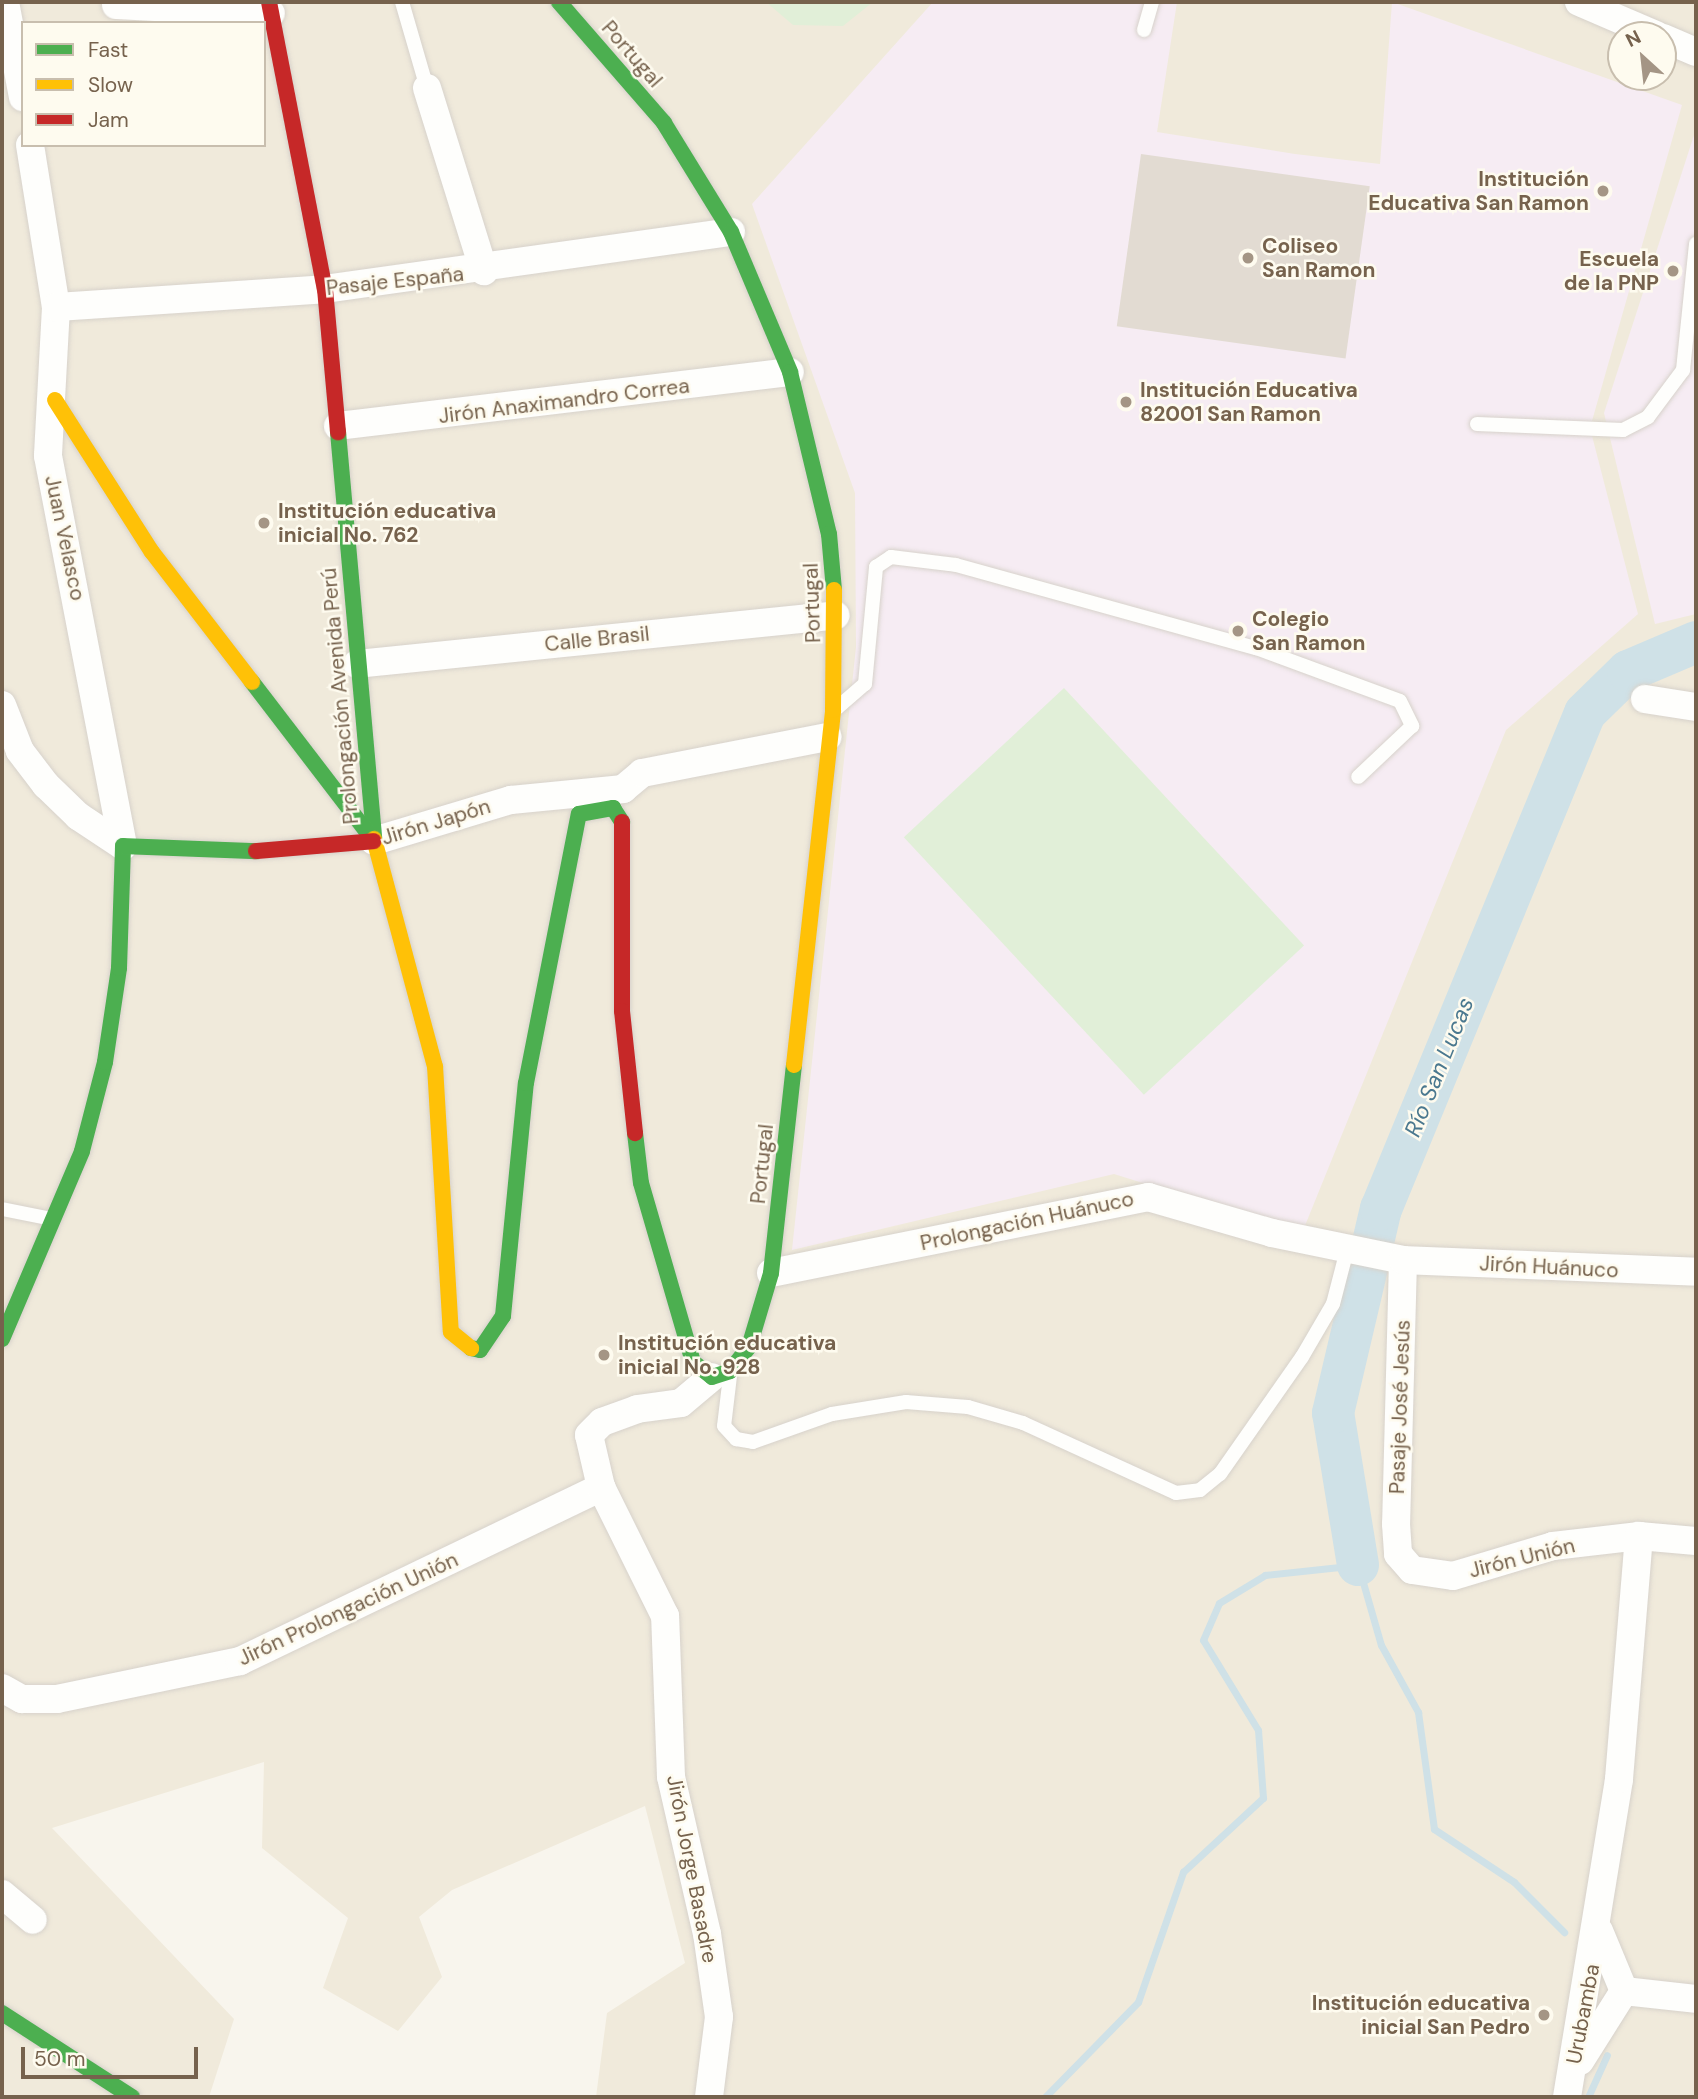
<!DOCTYPE html>
<meta charset="utf-8">
<style>
body{margin:0}
#map{position:relative;width:1698px;height:2099px;overflow:hidden;background:#f8f5ed;font-family:"DM Sans",sans-serif}
div>[style]{position:absolute}
.residential>*{inset:0;background:#f0eadb}
.education>*{inset:0;background:#f6ecf3}
.green>*{inset:0;background:#e1efd8;transform-origin:0 0}
.stream>*{height:7px;margin:-3.5px;padding:0 3.5px;transform-origin:3.5px;border-radius:3.5px;background:#cfe1e7}
.river>*{height:42px;margin:-21px;padding:0 21px;transform-origin:21px;border-radius:21px;background:#cfe1e7}
.building>*{inset:0;background:#e2dbd2;transform-origin:0 0}
.roads{filter:drop-shadow(0 0 2px #d7d2cb) drop-shadow(0 0 2px #d7d2cb)}
.lane>*{height:14px;margin:-7px;padding:0 7px;transform-origin:7px;border-radius:7px;background:#fefefc}
.street>*{height:28px;margin:-14px;padding:0 14px;transform-origin:14px;border-radius:14px;background:#fefefc}
.fast>*{height:16px;margin:-8px;padding:0 8px;transform-origin:8px;border-radius:8px;background:#4caf50}
.slow>*{height:16px;margin:-8px;padding:0 8px;transform-origin:8px;border-radius:8px;background:#ffc107}
.jam>*{height:16px;margin:-8px;padding:0 8px;transform-origin:8px;border-radius:8px;background:#c62828}
.dots>*{width:19px;height:19px;translate:-50% -50%;box-sizing:border-box;border:4px solid #fefbef;border-radius:50%}
span{translate:-50% -50%;white-space:nowrap;text-align:center;line-height:1.15;-webkit-text-stroke:5px #fefbef;paint-order:stroke}
.street-label{font-size:21px;color:#76624d}
.poi-label{font-size:21px;color:#76624d;font-weight:700}
.right{translate:-100% -50%;text-align:right}
.left{translate:0 -50%;text-align:left}
.water-label{font-size:23px;color:#4a788f;font-style:italic}
.frame{position:absolute;inset:0;border:4px solid #76624d;pointer-events:none}
.legend{position:absolute;left:21px;top:21px;width:245px;height:126px;box-sizing:border-box;background:#fefbef;border:2px solid #c8beae;margin:0;padding:9px 12px;list-style:none;font-size:21px;color:#76624d}
.legend li{display:flex;align-items:center;gap:14px;height:35px}
.legend b{width:35px;border:2px solid #c8beae}
.north{position:absolute;left:1607px;top:21px;width:70px;height:70px;box-sizing:border-box;background:#fefbef;border:2px solid #c8beae;border-radius:50%;rotate:333deg;font-size:19px;font-weight:700;line-height:28px;text-align:center;color:#76624d}
.north::after{content:'';display:block;margin:auto;width:24px;height:32px;background:#a49585;clip-path:polygon(50% 0,100% 100%,50% 72%,0 100%)}
.scale{position:absolute;left:21px;top:2047px;width:177px;height:32px;box-sizing:border-box;border:4px solid #76624d;border-top:0;padding-left:9px;font-size:21px;line-height:24px;white-space:nowrap;color:#76624d;-webkit-text-stroke:5px #fefbef;paint-order:stroke}
</style>
<div id="map">
<div class="residential">
<div style="clip-path:polygon(evenodd,2px 2px,1696px 2px,1696px 2097px,596px 2097px,607px 2013px,685px 1963px,645px 1806px,452px 1890px,419px 1917px,442px 1977px,398px 2031px,323px 1988px,348px 1918px,262px 1848px,264px 1762px,52px 1828px,234px 2019px,209px 2097px,2px 2097px,2px 2px,23px 23px,264px 23px,264px 145px,23px 145px,23px 23px,2px 2px,1621px 35px,1663px 35px,1663px 77px,1621px 77px,1621px 35px)"></div>
</div>
<div class="education">
<div style="clip-path:polygon(933px 2px,1177px 2px,1157px 132px,1295px 154px,1380px 164px,1392px 2px,1682px 105px,1590px 428px,1638px 614px,1506px 730px,1302px 1233px,1114px 1174px,792px 1250px,856px 647px,855px 493px,752px 204px)"></div>
<div style="clip-path:polygon(1696px 129px,1696px 614px,1655px 624px,1604px 413px)"></div>
</div>
<div class="green">
<div style="clip-path:polygon(766px 2px,873px 2px,843px 26px,793px 25px)"></div>
<div style="left:1064px;top:688px;width:352px;height:219px;rotate:47deg"></div>
</div>
<div class="stream">
<div style="left:1045px;top:2097px;width:133px;rotate:-45.6deg"></div>
<div style="left:1138px;top:2002px;width:138px;rotate:-70.9deg"></div>
<div style="left:1183px;top:1872px;width:109px;rotate:-42.8deg"></div>
<div style="left:1263px;top:1798px;width:68px;rotate:-94.2deg"></div>
<div style="left:1258px;top:1730px;width:105px;rotate:-121.4deg"></div>
<div style="left:1203px;top:1640px;width:40px;rotate:-66.6deg"></div>
<div style="left:1219px;top:1603px;width:54px;rotate:-31.3deg"></div>
<div style="left:1265px;top:1575px;width:94px;rotate:-6.1deg"></div>
<div style="left:1358px;top:1565px;width:83px;rotate:74deg"></div>
<div style="left:1381px;top:1645px;width:77px;rotate:61.1deg"></div>
<div style="left:1418px;top:1712px;width:118px;rotate:82.2deg"></div>
<div style="left:1434px;top:1829px;width:96px;rotate:33.5deg"></div>
<div style="left:1514px;top:1882px;width:71px;rotate:45deg"></div>
<div style="left:1588px;top:2097px;width:46px;rotate:-65.7deg"></div>
</div>
<div class="river">
<div style="left:1358px;top:1565px;width:154px;rotate:-99.3deg"></div>
<div style="left:1333px;top:1413px;width:210px;rotate:-76.8deg"></div>
<div style="left:1381px;top:1209px;width:536px;rotate:-67.64deg"></div>
<div style="left:1585px;top:713px;width:60px;rotate:-44.3deg"></div>
<div style="left:1628px;top:671px;width:74px;rotate:-23.1deg"></div>
</div>
<div class="building">
<div style="left:1141px;top:154px;width:231px;height:174px;rotate:8deg"></div>
</div>
<div class="roads">
<div class="lane">
<div style="left:402px;top:2px;width:90px;rotate:73.8deg"></div>
<div style="left:1144px;top:30px;width:29px;rotate:-74deg"></div>
<div style="left:1477px;top:424px;width:146px;rotate:2.4deg"></div>
<div style="left:1623px;top:430px;width:28px;rotate:-27deg"></div>
<div style="left:1648px;top:417px;width:59px;rotate:-53.3deg"></div>
<div style="left:1683px;top:370px;width:127px;rotate:-84.1deg"></div>
<div style="left:837px;top:708px;width:37px;rotate:-41deg"></div>
<div style="left:865px;top:684px;width:118px;rotate:-84.6deg"></div>
<div style="left:876px;top:567px;width:18px;rotate:-34deg"></div>
<div style="left:891px;top:557px;width:65px;rotate:7deg"></div>
<div style="left:956px;top:565px;width:311px;rotate:15.5deg"></div>
<div style="left:1256px;top:648px;width:153px;rotate:20.2deg"></div>
<div style="left:1400px;top:701px;width:28px;rotate:64deg"></div>
<div style="left:1412px;top:726px;width:74px;rotate:136.6deg"></div>
<div style="left:2px;top:1209px;width:51px;rotate:11.3deg"></div>
<div style="left:730px;top:1376px;width:50px;rotate:96.8deg"></div>
<div style="left:724px;top:1426px;width:18px;rotate:47deg"></div>
<div style="left:736px;top:1439px;width:17px;rotate:10deg"></div>
<div style="left:753px;top:1442px;width:84px;rotate:-19.5deg"></div>
<div style="left:832px;top:1414px;width:75px;rotate:-9.2deg"></div>
<div style="left:906px;top:1402px;width:62px;rotate:4.6deg"></div>
<div style="left:968px;top:1407px;width:57px;rotate:16.2deg"></div>
<div style="left:1023px;top:1423px;width:168px;rotate:24.6deg"></div>
<div style="left:1176px;top:1493px;width:24px;rotate:-7deg"></div>
<div style="left:1200px;top:1490px;width:26px;rotate:-39deg"></div>
<div style="left:1220px;top:1474px;width:143px;rotate:-55deg"></div>
<div style="left:1302px;top:1357px;width:61px;rotate:-59.7deg"></div>
<div style="left:1333px;top:1304px;width:56px;rotate:-75.5deg"></div>
</div>
<div class="street">
<div style="left:5px;top:2px;width:97px;rotate:79.3deg"></div>
<div style="left:1579px;top:2px;width:84px;rotate:23.2deg"></div>
<div style="left:116px;top:5px;width:155px;rotate:3deg"></div>
<div style="left:1663px;top:38px;width:36px;rotate:23deg"></div>
<div style="left:427px;top:88px;width:192px;rotate:72.7deg"></div>
<div style="left:30px;top:145px;width:164px;rotate:80.9deg"></div>
<div style="left:56px;top:307px;width:149px;rotate:93.1deg"></div>
<div style="left:48px;top:456px;width:397px;rotate:79.1deg"></div>
<div style="left:56px;top:307px;width:270px;rotate:-3.8deg"></div>
<div style="left:325px;top:289px;width:410px;rotate:-8deg"></div>
<div style="left:338px;top:426px;width:455px;rotate:-6.8deg"></div>
<div style="left:357px;top:664px;width:481px;rotate:-5.8deg"></div>
<div style="left:1645px;top:699px;width:52px;rotate:8.9deg"></div>
<div style="left:2px;top:705px;width:49px;rotate:68.6deg"></div>
<div style="left:20px;top:751px;width:43px;rotate:52.6deg"></div>
<div style="left:46px;top:785px;width:45px;rotate:44.1deg"></div>
<div style="left:78px;top:816px;width:54px;rotate:33.7deg"></div>
<div style="left:374px;top:841px;width:143px;rotate:-16.7deg"></div>
<div style="left:511px;top:800px;width:113px;rotate:-5.6deg"></div>
<div style="left:623px;top:789px;width:25px;rotate:-40deg"></div>
<div style="left:642px;top:773px;width:189px;rotate:-11deg"></div>
<div style="left:1403px;top:1260px;width:264px;rotate:91.5deg"></div>
<div style="left:1396px;top:1524px;width:30px;rotate:86deg"></div>
<div style="left:1398px;top:1554px;width:21px;rotate:49deg"></div>
<div style="left:1412px;top:1570px;width:41px;rotate:8.3deg"></div>
<div style="left:1453px;top:1576px;width:104px;rotate:-16.7deg"></div>
<div style="left:1553px;top:1546px;width:87px;rotate:-6.6deg"></div>
<div style="left:1639px;top:1536px;width:57px;rotate:5deg"></div>
<div style="left:771px;top:1273px;width:385px;rotate:-11.4deg"></div>
<div style="left:1148px;top:1197px;width:129px;rotate:16.2deg"></div>
<div style="left:1272px;top:1233px;width:134px;rotate:11.6deg"></div>
<div style="left:1403px;top:1260px;width:293px;rotate:2.3deg"></div>
<div style="left:2px;top:1688px;width:23px;rotate:29deg"></div>
<div style="left:22px;top:1699px;width:35px"></div>
<div style="left:57px;top:1699px;width:187px;rotate:-11.7deg"></div>
<div style="left:240px;top:1661px;width:401px;rotate:-25.7deg"></div>
<div style="left:2px;top:1894px;width:40px;rotate:40deg"></div>
<div style="left:1624px;top:1991px;width:72px;rotate:6.3deg"></div>
<div style="left:1580px;top:2061px;width:83px;rotate:-57.8deg"></div>
<div style="left:1624px;top:1991px;width:65px;rotate:-112.6deg"></div>
<div style="left:709px;top:2097px;width:81px;rotate:-82.9deg"></div>
<div style="left:719px;top:2017px;width:84px;rotate:-98.2deg"></div>
<div style="left:707px;top:1934px;width:161px;rotate:-102.9deg"></div>
<div style="left:671px;top:1777px;width:161px;rotate:-92.1deg"></div>
<div style="left:665px;top:1616px;width:144px;rotate:-116.4deg"></div>
<div style="left:601px;top:1487px;width:53px;rotate:-103deg"></div>
<div style="left:589px;top:1435px;width:18px;rotate:-45deg"></div>
<div style="left:602px;top:1422px;width:37px;rotate:-20deg"></div>
<div style="left:637px;top:1409px;width:44px;rotate:-7.8deg"></div>
<div style="left:681px;top:1403px;width:40px;rotate:-40deg"></div>
<div style="left:1567px;top:2097px;width:322px;rotate:-80.7deg"></div>
<div style="left:1619px;top:1779px;width:244px;rotate:-85.3deg"></div>
</div>
<div class="fast">
<div style="left:559px;top:2px;width:160px;rotate:49deg"></div>
<div style="left:664px;top:123px;width:128px;rotate:58.4deg"></div>
<div style="left:731px;top:232px;width:152px;rotate:67.1deg"></div>
<div style="left:790px;top:372px;width:167px;rotate:76.5deg"></div>
<div style="left:829px;top:534px;width:56px;rotate:84.9deg"></div>
<div style="left:338px;top:432px;width:409px;rotate:84.9deg"></div>
<div style="left:252px;top:682px;width:200px;rotate:52.5deg"></div>
<div style="left:635px;top:1133px;width:50px;rotate:83.2deg"></div>
<div style="left:641px;top:1183px;width:186px;rotate:73.8deg"></div>
<div style="left:693px;top:1362px;width:24px;rotate:38deg"></div>
<div style="left:712px;top:1377px;width:19px;rotate:-18deg"></div>
<div style="left:730px;top:1371px;width:31px;rotate:-52deg"></div>
<div style="left:749px;top:1347px;width:77px;rotate:-73.4deg"></div>
<div style="left:771px;top:1273px;width:209px;rotate:-83.7deg"></div>
<div style="left:2px;top:1339px;width:204px;rotate:-66.9deg"></div>
<div style="left:82px;top:1151px;width:92px;rotate:-75.5deg"></div>
<div style="left:105px;top:1062px;width:95px;rotate:-81.5deg"></div>
<div style="left:119px;top:968px;width:122px;rotate:-88.1deg"></div>
<div style="left:123px;top:846px;width:133px;rotate:2.2deg"></div>
<div style="left:471px;top:1348px;width:9px;rotate:13deg"></div>
<div style="left:480px;top:1350px;width:41px;rotate:-55.9deg"></div>
<div style="left:503px;top:1316px;width:234px;rotate:-84.4deg"></div>
<div style="left:526px;top:1083px;width:274px;rotate:-78.9deg"></div>
<div style="left:579px;top:814px;width:35px;rotate:-10deg"></div>
<div style="left:613px;top:808px;width:17px;rotate:57deg"></div>
<div style="left:2px;top:2013px;width:155px;rotate:32.9deg"></div>
</div>
<div class="slow">
<div style="left:55px;top:400px;width:180px;rotate:57.5deg"></div>
<div style="left:152px;top:552px;width:164px;rotate:52.4deg"></div>
<div style="left:374px;top:839px;width:235px;rotate:75deg"></div>
<div style="left:435px;top:1066px;width:266px;rotate:86.6deg"></div>
<div style="left:451px;top:1332px;width:26px;rotate:39deg"></div>
<div style="left:794px;top:1065px;width:357px;rotate:-83.7deg"></div>
<div style="left:833px;top:710px;width:120px;rotate:-89.5deg"></div>
</div>
<div class="jam">
<div style="left:269px;top:2px;width:292px;rotate:79deg"></div>
<div style="left:325px;top:289px;width:144px;rotate:84.8deg"></div>
<div style="left:622px;top:822px;width:189px;rotate:90deg"></div>
<div style="left:622px;top:1011px;width:123px;rotate:83.9deg"></div>
<div style="left:256px;top:851px;width:118px;rotate:-4.8deg"></div>
</div>
</div>
<div class="dots">
<div style="left:1603px;top:191px;background:#a49585"></div>
<div style="left:1248px;top:258px;background:#a49585"></div>
<div style="left:1673px;top:271px;background:#a49585"></div>
<div style="left:1126px;top:402px;background:#a49585"></div>
<div style="left:264px;top:523px;background:#a49585"></div>
<div style="left:1238px;top:631px;background:#a49585"></div>
<div style="left:604px;top:1355px;background:#a49585"></div>
<div style="left:1544px;top:2015px;background:#a49585"></div>
</div>
<div class="street-label">
<span style="left:632px;top:54px;rotate:49deg">Portugal</span>
<span style="left:395px;top:281px;rotate:-6deg">Pasaje España</span>
<span style="left:564px;top:401px;rotate:-7deg">Jirón Anaximandro Correa</span>
<span style="left:65px;top:538px;rotate:78deg">Juan Velasco</span>
<span style="left:812px;top:603px;rotate:-92deg">Portugal</span>
<span style="left:597px;top:639px;rotate:-6deg">Calle Brasil</span>
<span style="left:340px;top:696px;rotate:-95deg">Prolongación Avenida Perú</span>
<span style="left:436px;top:822px;rotate:-17deg">Jirón Japón</span>
<span style="left:762px;top:1164px;rotate:-84deg">Portugal</span>
<span style="left:1027px;top:1221px;rotate:-12deg">Prolongación Huánuco</span>
<span style="left:1549px;top:1267px;rotate:3deg">Jirón Huánuco</span>
<span style="left:1400px;top:1407px;rotate:-88deg">Pasaje José Jesús</span>
<span style="left:1522px;top:1558px;rotate:-14deg">Jirón Unión</span>
<span style="left:348px;top:1609px;rotate:-25deg">Jirón Prolongación Unión</span>
<span style="left:692px;top:1869px;rotate:79deg">Jirón Jorge Basadre</span>
<span style="left:1583px;top:2014px;rotate:-79deg">Urubamba</span>
</div>
<div class="poi-label">
<span class="right" style="left:1589px;top:191px">Institución<br>Educativa San Ramon</span>
<span class="left" style="left:1262px;top:258px">Coliseo<br>San Ramon</span>
<span class="right" style="left:1659px;top:271px">Escuela<br>de la PNP</span>
<span class="left" style="left:1140px;top:402px">Institución Educativa<br>82001 San Ramon</span>
<span class="left" style="left:278px;top:523px">Institución educativa<br>inicial No. 762</span>
<span class="left" style="left:1252px;top:631px">Colegio<br>San Ramon</span>
<span class="left" style="left:618px;top:1355px">Institución educativa<br>inicial No. 928</span>
<span class="right" style="left:1530px;top:2015px">Institución educativa<br>inicial San Pedro</span>
</div>
<div class="water-label">
<span style="left:1439px;top:1067px;rotate:-68deg">Río San Lucas</span>
</div>
<div class="frame"></div>
<ul class="legend">
<li><b style="height:9px;background:#4caf50"></b>Fast</li>
<li><b style="height:9px;background:#ffc107"></b>Slow</li>
<li><b style="height:9px;background:#c62828"></b>Jam</li>
</ul>
<div class="north">N</div>
<div class="scale">50 m</div>
</div>
